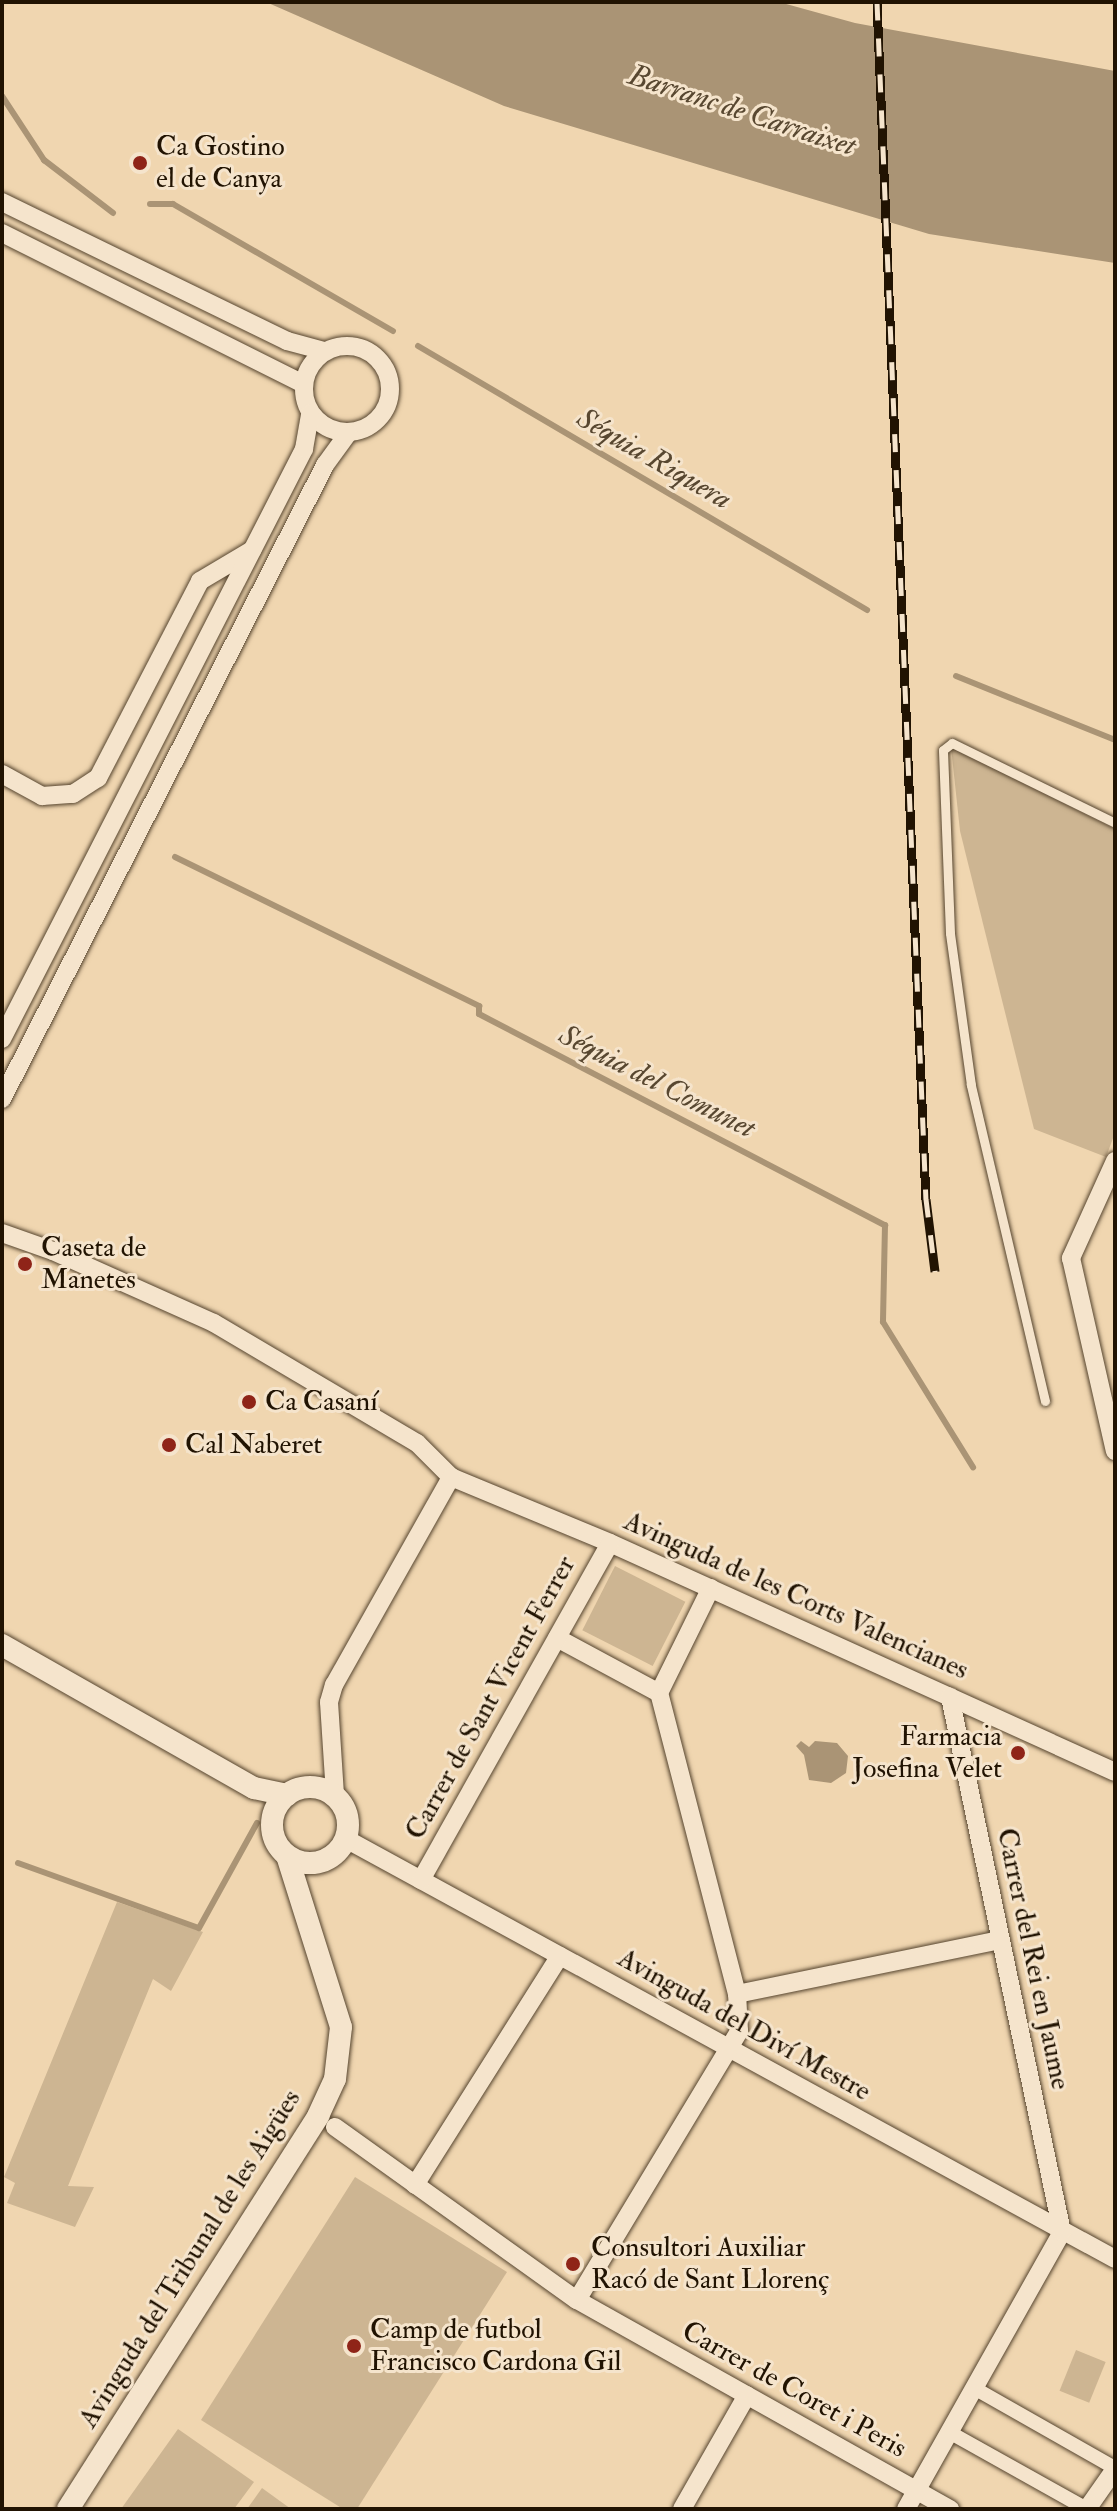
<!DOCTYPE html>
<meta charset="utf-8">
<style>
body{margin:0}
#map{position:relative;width:1117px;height:2511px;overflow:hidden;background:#f0d6b0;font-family:"IM FELL Double Pica",serif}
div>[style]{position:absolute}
.green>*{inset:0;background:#cdb592;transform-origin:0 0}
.water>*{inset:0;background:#aa9475}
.stream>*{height:6px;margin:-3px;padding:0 3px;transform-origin:3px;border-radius:3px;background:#aa9475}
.roads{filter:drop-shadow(0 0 2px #55442e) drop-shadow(0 0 2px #55442e)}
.service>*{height:9px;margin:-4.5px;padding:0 4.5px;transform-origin:4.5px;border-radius:4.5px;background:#f5e4cc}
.pedestrian>*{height:14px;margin:-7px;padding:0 7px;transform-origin:7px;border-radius:7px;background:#f5e4cc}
.minor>*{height:18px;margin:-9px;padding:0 9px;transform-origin:9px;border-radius:9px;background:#f5e4cc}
.minor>.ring{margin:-9px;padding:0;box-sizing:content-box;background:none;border:18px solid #f5e4cc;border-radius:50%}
.tertiary>*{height:22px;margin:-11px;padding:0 11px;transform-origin:11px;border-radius:11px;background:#f5e4cc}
.tertiary>.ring{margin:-11px;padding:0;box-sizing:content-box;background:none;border:22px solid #f5e4cc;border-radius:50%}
.rail>*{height:9px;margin-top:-4.5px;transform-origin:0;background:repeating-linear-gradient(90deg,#f5e4cc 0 18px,#211302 0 36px);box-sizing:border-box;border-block:2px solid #211302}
.dots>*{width:22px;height:22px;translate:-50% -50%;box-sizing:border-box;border:4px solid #f5e4cc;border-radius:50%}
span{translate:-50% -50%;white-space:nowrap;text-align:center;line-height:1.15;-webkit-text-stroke:6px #f5e4cc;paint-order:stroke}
.poi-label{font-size:28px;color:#211302}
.left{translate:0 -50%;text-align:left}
.right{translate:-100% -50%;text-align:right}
.street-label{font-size:28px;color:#211302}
.water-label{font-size:30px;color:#584730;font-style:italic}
.frame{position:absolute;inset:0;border:4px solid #211302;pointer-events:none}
</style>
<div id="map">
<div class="green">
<div style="clip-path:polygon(951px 747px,1115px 829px,1115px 1133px,1106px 1157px,1034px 1129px,960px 831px)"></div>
<div style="left:615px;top:1566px;width:79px;height:72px;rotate:27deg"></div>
<div style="clip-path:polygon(117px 1902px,203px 1932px,171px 1991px,153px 1979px,68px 2186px,94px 2187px,75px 2227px,7px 2203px,15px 2183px,4px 2177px)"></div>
<div style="clip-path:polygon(355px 2177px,507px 2272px,357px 2509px,343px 2509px,201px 2420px)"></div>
<div style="left:1076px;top:2350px;width:32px;height:44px;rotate:22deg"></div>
<div style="clip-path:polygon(178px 2429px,254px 2482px,234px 2509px,121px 2509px)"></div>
<div style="clip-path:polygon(262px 2488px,291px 2509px,247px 2509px)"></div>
</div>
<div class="water">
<div style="clip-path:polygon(266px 2px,779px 2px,855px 23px,1115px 71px,1115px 263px,929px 234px,504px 106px)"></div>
<div style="clip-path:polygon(801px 1741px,809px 1747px,815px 1741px,837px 1743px,848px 1756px,846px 1773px,831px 1783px,809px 1780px,804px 1755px,796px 1746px)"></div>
</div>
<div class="stream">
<div style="left:2px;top:96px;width:77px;rotate:56.7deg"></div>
<div style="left:44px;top:160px;width:87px;rotate:37.5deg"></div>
<div style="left:150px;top:204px;width:23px"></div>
<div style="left:173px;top:204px;width:254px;rotate:30deg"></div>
<div style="left:418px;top:346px;width:521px;rotate:30.45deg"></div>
<div style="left:956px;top:676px;width:171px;rotate:21.9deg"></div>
<div style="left:175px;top:857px;width:339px;rotate:26.1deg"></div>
<div style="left:479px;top:1006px;width:8px;rotate:90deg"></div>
<div style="left:479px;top:1014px;width:458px;rotate:27.5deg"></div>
<div style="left:885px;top:1225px;width:97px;rotate:91.2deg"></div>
<div style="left:883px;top:1322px;width:171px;rotate:58.2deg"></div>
<div style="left:18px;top:1863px;width:192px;rotate:19.8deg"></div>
<div style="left:199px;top:1928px;width:120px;rotate:-61.1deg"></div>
</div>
<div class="roads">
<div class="service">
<div style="left:1045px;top:1401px;width:325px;rotate:-103.2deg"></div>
<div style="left:971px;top:1085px;width:153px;rotate:-97.9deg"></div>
<div style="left:950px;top:933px;width:183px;rotate:-92.2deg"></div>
<div style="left:943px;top:750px;width:11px;rotate:-38deg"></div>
<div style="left:952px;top:743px;width:182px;rotate:26.1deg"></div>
</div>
<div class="pedestrian">
<div style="left:974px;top:2388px;width:162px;rotate:29.6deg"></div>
<div style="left:949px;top:2432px;width:158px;rotate:29.2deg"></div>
</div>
<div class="minor">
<div style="left:2px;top:202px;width:317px;rotate:26deg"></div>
<div style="left:287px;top:341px;width:38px;rotate:15deg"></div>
<div style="left:2px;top:233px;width:335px;rotate:26.6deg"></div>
<div class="ring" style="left:304px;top:346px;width:68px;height:68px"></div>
<div style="left:2px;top:774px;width:46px;rotate:28.8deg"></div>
<div style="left:42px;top:796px;width:31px;rotate:-4deg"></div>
<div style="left:73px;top:794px;width:30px;rotate:-33deg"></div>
<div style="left:98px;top:778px;width:222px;rotate:-62.6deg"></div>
<div style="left:200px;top:581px;width:61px;rotate:-30.8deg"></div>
<div style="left:2px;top:1039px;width:663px;rotate:-62.89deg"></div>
<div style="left:304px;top:449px;width:36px;rotate:-80deg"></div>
<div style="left:2px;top:1099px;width:712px;rotate:-63deg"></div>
<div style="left:325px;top:465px;width:39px;rotate:-54deg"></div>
<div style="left:1115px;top:1161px;width:107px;rotate:114.4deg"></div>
<div style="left:1071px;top:1258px;width:198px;rotate:77.2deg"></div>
<div style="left:2px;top:1233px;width:54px;rotate:19.4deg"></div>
<div style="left:53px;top:1251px;width:176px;rotate:24.1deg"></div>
<div style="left:214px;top:1323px;width:236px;rotate:30.6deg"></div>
<div style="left:417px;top:1443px;width:48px;rotate:45deg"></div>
<div style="left:451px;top:1477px;width:172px;rotate:22.5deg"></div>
<div style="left:610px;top:1543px;width:554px;rotate:24.39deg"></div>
<div style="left:557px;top:1638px;width:116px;rotate:28.3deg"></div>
<div style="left:335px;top:1795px;width:93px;rotate:-93.7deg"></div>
<div style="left:329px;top:1702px;width:18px;rotate:-74deg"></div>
<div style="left:334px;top:1685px;width:239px;rotate:-60.6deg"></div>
<div style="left:346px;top:1839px;width:876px;rotate:28.64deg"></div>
<div style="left:421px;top:1880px;width:386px;rotate:-60.7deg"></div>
<div style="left:737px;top:1994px;width:269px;rotate:-11.6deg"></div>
<div style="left:335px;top:2127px;width:297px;rotate:35.6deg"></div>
<div style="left:577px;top:2300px;width:428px;rotate:29.3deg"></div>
<div style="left:415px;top:2185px;width:271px;rotate:-57.7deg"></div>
<div style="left:577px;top:2300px;width:314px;rotate:-58.9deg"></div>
<div style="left:739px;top:2031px;width:37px;rotate:-93deg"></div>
<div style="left:737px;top:1994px;width:311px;rotate:-104.5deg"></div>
<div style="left:659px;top:1693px;width:117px;rotate:-63.7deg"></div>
<div style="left:682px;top:2509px;width:131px;rotate:-60.3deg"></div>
<div style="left:906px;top:2509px;width:318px;rotate:-60.6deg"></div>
<div style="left:1062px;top:2232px;width:547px;rotate:-101.82deg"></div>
<div style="left:1087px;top:2509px;width:49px;rotate:-55deg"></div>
</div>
<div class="tertiary">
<div style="left:2px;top:1645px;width:290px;rotate:29.6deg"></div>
<div style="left:254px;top:1788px;width:34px;rotate:12deg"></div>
<div class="ring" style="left:272px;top:1787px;width:54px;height:54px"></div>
<div style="left:68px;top:2509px;width:466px;rotate:-57.5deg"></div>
<div style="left:318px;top:2116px;width:41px;rotate:-65.3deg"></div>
<div style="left:335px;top:2079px;width:52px;rotate:-83.4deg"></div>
<div style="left:341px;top:2027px;width:179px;rotate:-107.5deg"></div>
</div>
</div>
<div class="rail">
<div style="left:877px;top:2px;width:1198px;rotate:87.66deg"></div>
<div style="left:926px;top:1199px;width:73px;rotate:82.9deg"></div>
</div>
<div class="dots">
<div style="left:140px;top:163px;background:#8f2418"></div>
<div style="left:25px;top:1264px;background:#8f2418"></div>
<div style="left:249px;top:1402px;background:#8f2418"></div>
<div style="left:169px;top:1445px;background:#8f2418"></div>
<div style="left:1018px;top:1753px;background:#8f2418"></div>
<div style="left:573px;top:2264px;background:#8f2418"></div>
<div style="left:354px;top:2346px;background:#8f2418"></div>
</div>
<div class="poi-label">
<span class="left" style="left:156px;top:163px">Ca Gostino<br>el de Canya</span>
<span class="left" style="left:41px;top:1264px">Caseta de<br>Manetes</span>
<span class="left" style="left:265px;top:1402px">Ca Casaní</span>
<span class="left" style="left:185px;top:1445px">Cal Naberet</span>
<span class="right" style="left:1002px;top:1753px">Farmacia<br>Josefina Velet</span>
<span class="left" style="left:591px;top:2264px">Consultori Auxiliar<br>Racó de Sant Llorenç</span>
<span class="left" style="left:370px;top:2346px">Camp de futbol<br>Francisco Cardona Gil</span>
</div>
<div class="street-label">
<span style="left:796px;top:1596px;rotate:24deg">Avinguda de les Corts Valencianes</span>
<span style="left:491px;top:1698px;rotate:-61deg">Carrer de Sant Vicent Ferrer</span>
<span style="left:1033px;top:1959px;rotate:78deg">Carrer del Rei en Jaume</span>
<span style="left:744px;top:2025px;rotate:29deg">Avinguda del Diví Mestre</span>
<span style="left:190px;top:2259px;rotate:-58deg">Avinguda del Tribunal de les Aigües</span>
<span style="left:794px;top:2390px;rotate:29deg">Carrer de Coret i Peris</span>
</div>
<div class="water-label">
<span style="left:742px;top:111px;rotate:18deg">Barranc de Carraixet</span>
<span style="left:654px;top:459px;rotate:30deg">Séquia Riquera</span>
<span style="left:657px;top:1082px;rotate:27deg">Séquia del Comunet</span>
</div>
<div class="frame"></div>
</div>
